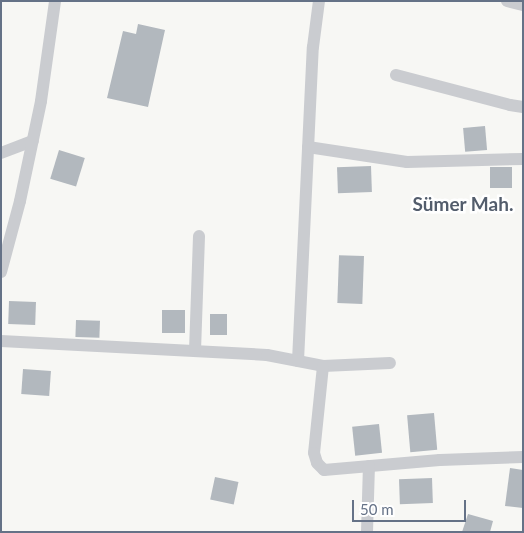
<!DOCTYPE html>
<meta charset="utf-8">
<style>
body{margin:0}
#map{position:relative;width:524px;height:533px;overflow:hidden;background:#f7f7f4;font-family:Lato,sans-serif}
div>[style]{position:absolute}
.building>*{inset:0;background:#b2b8be;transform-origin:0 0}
.street>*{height:12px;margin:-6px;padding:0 6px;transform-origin:6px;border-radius:6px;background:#caccd0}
span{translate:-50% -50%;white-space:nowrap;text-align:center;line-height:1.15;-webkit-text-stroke:5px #fff;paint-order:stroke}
.district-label{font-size:19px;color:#535d6c;font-weight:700}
.frame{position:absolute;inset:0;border:2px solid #657287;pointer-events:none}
.scale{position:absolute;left:352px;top:500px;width:114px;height:22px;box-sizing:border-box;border:2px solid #657287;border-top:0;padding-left:6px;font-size:15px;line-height:18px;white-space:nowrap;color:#657287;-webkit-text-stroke:4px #fff;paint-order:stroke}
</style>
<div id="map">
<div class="building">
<div style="clip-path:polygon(138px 24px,165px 30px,148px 107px,107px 98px,123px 31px,136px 34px)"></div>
<div style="left:485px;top:126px;width:24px;height:22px;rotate:85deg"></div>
<div style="left:59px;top:150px;width:27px;height:30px;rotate:17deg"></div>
<div style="left:371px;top:166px;width:26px;height:34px;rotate:88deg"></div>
<div style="left:512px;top:167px;width:21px;height:22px;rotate:90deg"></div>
<div style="left:364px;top:256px;width:48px;height:25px;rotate:92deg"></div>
<div style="left:9px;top:301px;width:27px;height:23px;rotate:2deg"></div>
<div style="left:162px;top:310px;width:23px;height:23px"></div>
<div style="left:210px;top:314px;width:17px;height:21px"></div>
<div style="left:76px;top:320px;width:24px;height:17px;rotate:2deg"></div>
<div style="left:23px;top:369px;width:28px;height:25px;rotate:4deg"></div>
<div style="left:434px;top:413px;width:37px;height:27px;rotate:85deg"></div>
<div style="left:379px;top:424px;width:29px;height:27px;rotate:84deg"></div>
<div style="clip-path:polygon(510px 468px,523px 470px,523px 508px,505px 506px)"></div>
<div style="left:215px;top:477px;width:24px;height:23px;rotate:12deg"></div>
<div style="left:432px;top:478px;width:25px;height:33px;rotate:88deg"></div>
<div style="clip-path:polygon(468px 514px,493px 521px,490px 532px,462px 532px)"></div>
</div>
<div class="street">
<div style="left:507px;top:1px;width:16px;rotate:14deg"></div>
<div style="left:396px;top:75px;width:118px;rotate:14.7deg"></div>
<div style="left:510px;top:105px;width:13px;rotate:9deg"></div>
<div style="left:308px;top:147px;width:100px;rotate:8.6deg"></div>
<div style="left:407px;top:162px;width:116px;rotate:-1.5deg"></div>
<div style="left:1px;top:153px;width:34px;rotate:-21deg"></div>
<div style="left:1px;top:272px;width:73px;rotate:-75deg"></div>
<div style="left:20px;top:201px;width:102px;rotate:-78.1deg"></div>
<div style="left:41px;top:101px;width:101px;rotate:-82deg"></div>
<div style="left:1px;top:341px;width:266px;rotate:3deg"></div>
<div style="left:267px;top:355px;width:57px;rotate:11.1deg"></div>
<div style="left:323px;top:366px;width:67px;rotate:-2.6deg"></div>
<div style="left:195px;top:351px;width:115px;rotate:-88deg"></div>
<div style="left:298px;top:361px;width:314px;rotate:-87.3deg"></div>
<div style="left:313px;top:47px;width:46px;rotate:-82.6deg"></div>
<div style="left:323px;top:366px;width:87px;rotate:95.9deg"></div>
<div style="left:314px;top:453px;width:10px;rotate:73deg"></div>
<div style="left:317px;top:463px;width:10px;rotate:45deg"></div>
<div style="left:324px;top:470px;width:116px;rotate:-4.9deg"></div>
<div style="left:440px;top:460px;width:83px;rotate:-2.1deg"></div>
<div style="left:367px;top:532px;width:66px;rotate:-88.3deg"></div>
</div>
<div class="district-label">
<span style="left:463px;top:204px">Sümer Mah.</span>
</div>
<div class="frame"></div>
<div class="scale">50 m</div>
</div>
